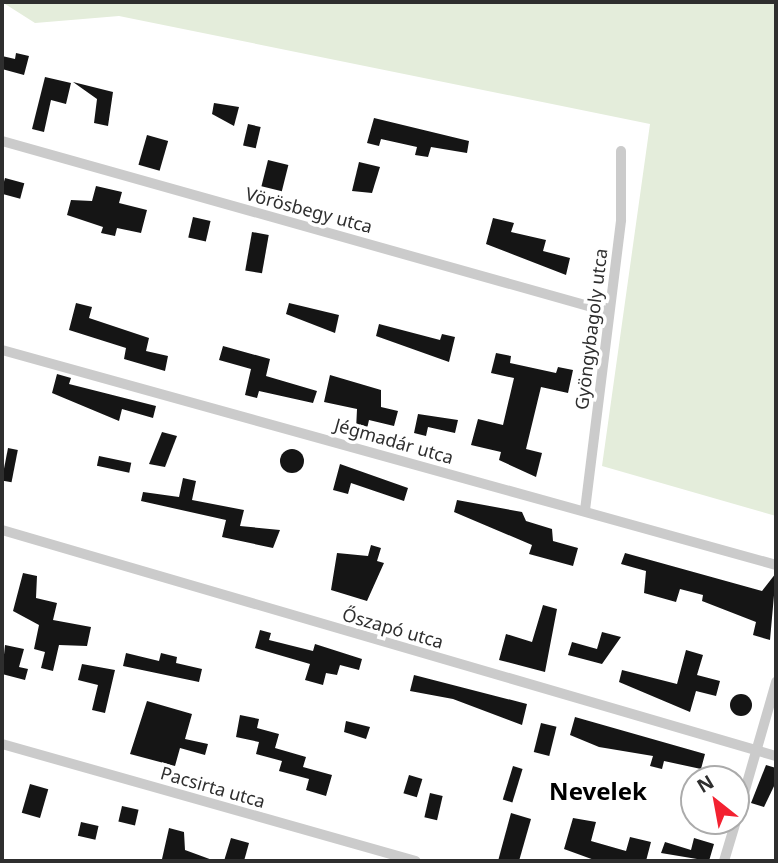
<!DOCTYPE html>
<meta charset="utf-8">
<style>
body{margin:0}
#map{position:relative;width:778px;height:863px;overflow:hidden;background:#fff;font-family:"Noto Sans",sans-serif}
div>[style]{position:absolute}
.green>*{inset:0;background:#e4eddb}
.building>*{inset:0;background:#151515;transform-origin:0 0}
.round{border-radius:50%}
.minor>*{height:10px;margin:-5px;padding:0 5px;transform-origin:5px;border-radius:5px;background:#cbcbcb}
span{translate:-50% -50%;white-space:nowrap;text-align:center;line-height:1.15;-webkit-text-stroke:7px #fff;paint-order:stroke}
.street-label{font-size:18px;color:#2e2e2e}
.district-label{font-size:24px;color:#000;font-weight:700}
.frame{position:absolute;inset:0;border:4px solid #2e2e2e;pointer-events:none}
.north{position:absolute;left:680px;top:765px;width:70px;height:70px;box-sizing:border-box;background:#fff;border:2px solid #ababab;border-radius:50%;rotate:329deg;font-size:19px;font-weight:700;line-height:28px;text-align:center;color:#2e2e2e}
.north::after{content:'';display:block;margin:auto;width:24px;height:32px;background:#f32231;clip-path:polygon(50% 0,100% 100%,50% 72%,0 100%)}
</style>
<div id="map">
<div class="green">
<div style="clip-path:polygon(2px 2px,776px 2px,776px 516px,602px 466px,650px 124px,119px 16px,35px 23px)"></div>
</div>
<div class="building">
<div style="clip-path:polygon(16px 53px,29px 56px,24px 75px,2px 69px,2px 56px,15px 59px)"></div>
<div style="clip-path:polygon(45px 77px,71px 83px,66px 104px,51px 100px,44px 132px,32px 129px)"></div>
<div style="clip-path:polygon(73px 82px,113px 92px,108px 126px,94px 123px,97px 99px)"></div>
<div style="clip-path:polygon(214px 103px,239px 107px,234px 126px,212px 114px)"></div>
<div style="clip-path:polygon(374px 118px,469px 141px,467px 153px,431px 147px,428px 157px,415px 155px,417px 147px,381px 139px,379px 146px,367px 143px)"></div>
<div style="left:248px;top:124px;width:13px;height:22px;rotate:13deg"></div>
<div style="left:147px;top:135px;width:22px;height:31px;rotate:16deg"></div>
<div style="left:268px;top:160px;width:21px;height:27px;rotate:14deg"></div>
<div style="clip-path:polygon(359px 162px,380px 167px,372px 193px,352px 191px)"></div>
<div style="left:5px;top:178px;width:20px;height:16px;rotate:15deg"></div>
<div style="clip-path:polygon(96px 186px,122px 192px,119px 203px,147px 210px,141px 233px,117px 228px,115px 236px,101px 233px,103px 227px,67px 215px,71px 200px,92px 201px)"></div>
<div style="left:193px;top:217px;width:18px;height:21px;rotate:13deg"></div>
<div style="clip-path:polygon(493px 218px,514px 223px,511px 232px,546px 240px,543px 251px,570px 258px,566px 275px,486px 244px)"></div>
<div style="left:252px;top:232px;width:17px;height:39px;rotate:10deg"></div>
<div style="clip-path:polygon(76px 303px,92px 307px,89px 318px,149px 338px,146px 351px,168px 356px,165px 371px,124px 359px,126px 348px,69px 330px)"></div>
<div style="clip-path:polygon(289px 303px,339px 315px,335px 333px,286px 314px)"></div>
<div style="clip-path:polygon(379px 324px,440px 340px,442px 334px,455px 337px,449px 362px,376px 336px)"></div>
<div style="clip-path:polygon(223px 346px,270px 359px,266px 376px,317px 391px,313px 403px,259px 391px,257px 398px,245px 395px,251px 369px,219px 360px)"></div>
<div style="clip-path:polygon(496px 353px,511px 356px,510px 363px,556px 373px,558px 367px,573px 370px,568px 393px,541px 387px,526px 449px,542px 453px,536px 477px,499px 460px,501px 452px,471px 445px,478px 419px,503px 425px,514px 378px,491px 373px)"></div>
<div style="clip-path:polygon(57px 374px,71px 378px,69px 384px,156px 406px,153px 418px,122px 409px,119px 421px,52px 393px)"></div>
<div style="clip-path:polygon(330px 375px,381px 390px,381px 407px,398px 411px,394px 426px,369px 420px,366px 433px,356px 430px,357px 409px,324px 402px)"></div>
<div style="clip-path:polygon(418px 414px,458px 420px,455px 433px,428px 427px,426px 436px,414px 433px)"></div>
<div style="clip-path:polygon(162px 432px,177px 436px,165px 467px,149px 464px)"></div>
<div style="left:8px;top:448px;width:10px;height:33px;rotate:11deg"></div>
<div class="round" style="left:280px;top:449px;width:24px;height:24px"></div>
<div style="left:99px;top:456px;width:33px;height:10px;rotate:12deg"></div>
<div style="clip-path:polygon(340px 464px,408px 488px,404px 501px,351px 483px,348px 494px,333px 490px)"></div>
<div style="clip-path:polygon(183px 478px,196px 481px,192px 500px,244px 510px,240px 526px,280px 530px,273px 548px,222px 537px,226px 520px,141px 501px,143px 492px,179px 497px)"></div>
<div style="clip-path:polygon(457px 500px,522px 512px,526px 521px,552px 529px,553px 541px,578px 548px,573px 566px,529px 554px,532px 545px,454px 512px)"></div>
<div style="clip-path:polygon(371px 545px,381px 548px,377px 561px,384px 563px,367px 601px,331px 590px,337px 553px,368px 556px)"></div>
<div style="clip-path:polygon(625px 553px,762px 591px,776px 573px,770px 640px,753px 635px,756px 622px,702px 601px,703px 595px,680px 589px,676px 602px,644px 593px,646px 571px,621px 564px)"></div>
<div style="clip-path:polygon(23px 573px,37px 576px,36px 598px,57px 603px,53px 620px,91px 627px,87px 646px,59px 645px,53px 671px,41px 668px,45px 652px,34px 649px,39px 625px,13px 611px)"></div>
<div style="clip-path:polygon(543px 605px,557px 609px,545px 672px,499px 660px,506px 634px,532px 642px)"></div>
<div style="clip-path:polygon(260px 630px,271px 633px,269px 640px,313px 651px,315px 644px,362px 659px,359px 670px,340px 665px,337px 675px,326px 673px,323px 685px,305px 680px,310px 664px,255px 648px)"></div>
<div style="clip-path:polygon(602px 632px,621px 637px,602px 664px,568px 655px,572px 642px,597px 649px)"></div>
<div style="clip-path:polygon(5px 645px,24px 649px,19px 667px,28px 669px,25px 680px,2px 674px)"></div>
<div style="clip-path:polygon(686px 650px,703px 655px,697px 675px,720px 681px,716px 696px,696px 691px,690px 712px,619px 682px,622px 670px,677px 684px)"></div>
<div style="clip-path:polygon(126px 653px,159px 661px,161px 653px,177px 657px,176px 663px,202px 669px,199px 682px,123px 666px)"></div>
<div style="clip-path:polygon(82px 664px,115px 670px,105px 713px,92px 710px,98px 685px,78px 680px)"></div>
<div style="clip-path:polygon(414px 675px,527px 704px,522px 725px,453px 699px,410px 691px)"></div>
<div class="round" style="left:730px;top:694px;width:22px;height:22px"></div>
<div style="clip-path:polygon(147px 701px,192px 714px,185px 739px,208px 744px,205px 755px,180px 748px,175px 766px,130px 754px)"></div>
<div style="clip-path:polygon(240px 715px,259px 719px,257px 728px,279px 734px,275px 748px,306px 757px,303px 767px,332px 775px,326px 796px,306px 790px,309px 779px,279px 771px,282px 761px,256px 754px,259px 742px,236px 737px)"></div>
<div style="clip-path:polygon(575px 717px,705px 754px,701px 769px,664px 761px,662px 769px,650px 766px,653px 756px,599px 747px,570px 735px)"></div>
<div style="clip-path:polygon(346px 721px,370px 727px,366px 739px,344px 732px)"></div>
<div style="left:541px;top:723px;width:16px;height:30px;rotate:14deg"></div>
<div style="clip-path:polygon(766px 765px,776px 768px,776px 782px,764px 807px,751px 803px)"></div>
<div style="left:513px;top:766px;width:10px;height:35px;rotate:17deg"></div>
<div style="left:409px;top:775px;width:14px;height:19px;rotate:17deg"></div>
<div style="left:30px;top:784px;width:19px;height:30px;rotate:16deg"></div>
<div style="left:430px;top:793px;width:13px;height:25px;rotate:13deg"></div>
<div style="left:122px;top:806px;width:17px;height:16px;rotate:13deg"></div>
<div style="clip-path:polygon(511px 813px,531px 819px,519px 861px,498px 861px)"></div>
<div style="clip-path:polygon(573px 818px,596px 822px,591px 841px,626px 851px,630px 837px,651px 842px,646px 861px,597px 861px,564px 849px)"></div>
<div style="left:81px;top:822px;width:18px;height:14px;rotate:13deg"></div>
<div style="clip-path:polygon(169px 828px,184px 832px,185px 850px,215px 861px,162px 859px)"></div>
<div style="clip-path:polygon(231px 838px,249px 843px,244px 861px,224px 861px)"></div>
<div style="clip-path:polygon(694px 838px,714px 844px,709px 861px,661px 853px,665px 842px,691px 850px)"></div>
</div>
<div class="minor">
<div style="left:2px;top:141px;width:627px;rotate:15.72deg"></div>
<div style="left:2px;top:350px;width:803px;rotate:15.52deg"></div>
<div style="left:585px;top:510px;width:292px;rotate:-82.9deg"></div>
<div style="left:621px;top:220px;width:69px;rotate:-90deg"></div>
<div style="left:2px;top:530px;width:806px;rotate:16.28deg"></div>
<div style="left:2px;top:744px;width:430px;rotate:15.8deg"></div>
<div style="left:736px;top:821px;width:145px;rotate:-73.9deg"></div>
<div style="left:724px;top:861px;width:42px;rotate:-73.3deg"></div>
</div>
<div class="street-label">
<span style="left:309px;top:210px;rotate:15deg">Vörösbegy utca</span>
<span style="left:591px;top:329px;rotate:-83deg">Gyöngybagoly utca</span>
<span style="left:394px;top:441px;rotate:16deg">Jégmadár utca</span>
<span style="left:393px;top:628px;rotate:16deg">Őszapó utca</span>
<span style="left:213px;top:787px;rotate:16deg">Pacsirta utca</span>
</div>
<div class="district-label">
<span style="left:598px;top:791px">Nevelek</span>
</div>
<div class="frame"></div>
<div class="north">N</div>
</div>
